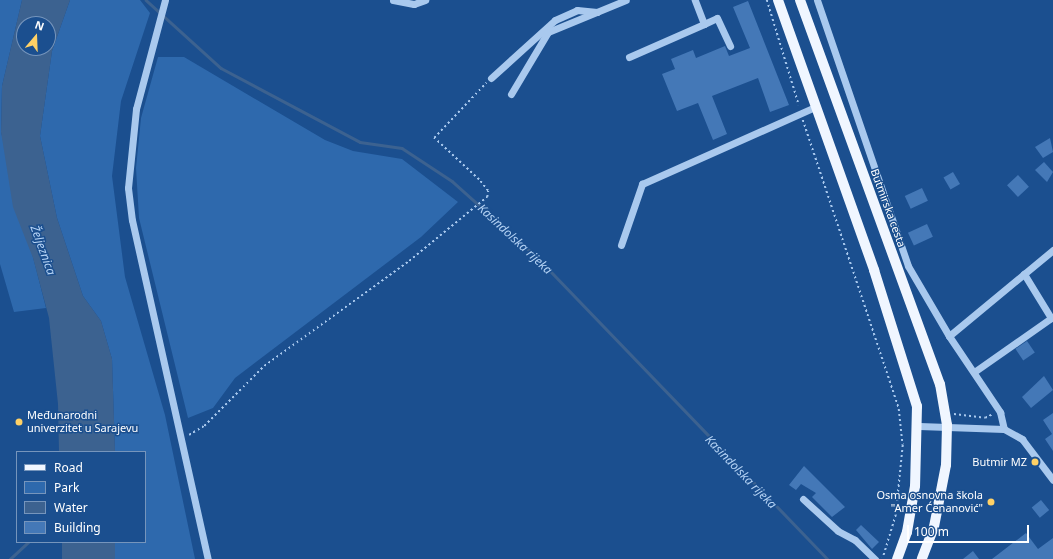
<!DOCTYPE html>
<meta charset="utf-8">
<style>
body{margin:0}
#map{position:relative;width:1053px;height:559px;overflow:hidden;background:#1b4f8f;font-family:"Noto Sans",sans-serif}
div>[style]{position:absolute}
.green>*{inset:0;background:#2e69ad}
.water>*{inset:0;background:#3c6290;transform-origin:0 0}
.stream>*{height:2.5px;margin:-1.25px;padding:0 1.25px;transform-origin:1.25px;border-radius:1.25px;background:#3c6290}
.building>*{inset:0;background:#4478b7;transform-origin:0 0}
.path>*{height:1.5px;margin-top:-0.75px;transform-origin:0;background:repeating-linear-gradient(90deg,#a9c9ee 0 2px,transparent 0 5px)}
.minor>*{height:7px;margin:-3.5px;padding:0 3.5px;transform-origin:3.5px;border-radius:3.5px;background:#a9c9ee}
.major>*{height:10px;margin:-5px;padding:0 5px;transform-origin:5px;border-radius:5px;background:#f0f6ff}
.dots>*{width:11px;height:11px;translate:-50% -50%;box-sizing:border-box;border:2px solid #1b4f8f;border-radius:50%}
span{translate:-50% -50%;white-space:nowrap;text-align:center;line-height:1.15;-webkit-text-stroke:3px #1b4f8f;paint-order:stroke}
.street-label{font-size:11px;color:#fff}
.poi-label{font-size:11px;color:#fff}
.left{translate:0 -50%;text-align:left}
.right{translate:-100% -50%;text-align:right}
.water-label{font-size:12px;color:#b5d3f5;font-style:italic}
.legend{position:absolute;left:16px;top:451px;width:130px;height:92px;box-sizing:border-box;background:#1b4f8f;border:1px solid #7695bc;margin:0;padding:5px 7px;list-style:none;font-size:12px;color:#fff}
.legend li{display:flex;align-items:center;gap:8px;height:20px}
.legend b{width:20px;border:1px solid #7695bc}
.north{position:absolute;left:16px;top:16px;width:40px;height:40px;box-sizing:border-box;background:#1b4f8f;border:1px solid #7695bc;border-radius:50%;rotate:19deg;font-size:11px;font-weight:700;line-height:16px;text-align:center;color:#fff}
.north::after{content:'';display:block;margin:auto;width:14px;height:18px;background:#ffd166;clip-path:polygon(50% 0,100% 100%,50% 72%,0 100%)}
.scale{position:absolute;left:907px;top:525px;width:122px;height:18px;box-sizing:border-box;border:2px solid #fff;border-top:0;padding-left:5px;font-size:12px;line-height:14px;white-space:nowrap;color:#fff;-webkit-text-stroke:3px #1b4f8f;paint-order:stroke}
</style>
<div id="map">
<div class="green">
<div style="clip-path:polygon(0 0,22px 0,2px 86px,1px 132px,46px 308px,14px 312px,0 264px)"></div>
<div style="clip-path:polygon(70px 0,140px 0,150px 13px,121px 101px,112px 176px,125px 277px,165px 415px,195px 559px,115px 559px,115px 542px,145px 542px,145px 452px,115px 452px,112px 359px,101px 321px,83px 296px,57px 218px,40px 136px,52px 51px)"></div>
<div style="clip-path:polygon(158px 57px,184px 57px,325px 140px,353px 151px,402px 159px,458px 202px,421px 237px,235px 378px,213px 408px,188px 418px,139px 218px,136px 168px,141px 118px)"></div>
</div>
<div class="water">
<div style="clip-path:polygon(evenodd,22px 0,70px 0,52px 51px,40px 136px,57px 218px,83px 296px,101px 321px,112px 359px,115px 452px,59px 452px,58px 404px,49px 318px,33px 258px,13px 207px,1px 132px,2px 86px,22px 0,24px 24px,48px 24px,48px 48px,24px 48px,24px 24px)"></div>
<div style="left:62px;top:542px;width:53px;height:17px"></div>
</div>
<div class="stream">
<div style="left:146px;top:0;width:101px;rotate:42.2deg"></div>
<div style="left:221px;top:68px;width:157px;rotate:28deg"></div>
<div style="left:360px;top:142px;width:42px;rotate:8.1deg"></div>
<div style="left:402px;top:148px;width:60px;rotate:33.4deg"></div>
<div style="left:452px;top:181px;width:114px;rotate:41.8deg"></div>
<div style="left:537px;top:257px;width:419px;rotate:46.1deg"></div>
<div style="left:10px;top:559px;width:25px;rotate:-43deg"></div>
</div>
<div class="building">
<div style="clip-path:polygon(748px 1px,789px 105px,770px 112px,758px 78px,712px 96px,727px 134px,713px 140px,698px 103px,677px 111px,662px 74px,675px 69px,671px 59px,693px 50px,696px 58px,725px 46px,729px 56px,750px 48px,733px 7px)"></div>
<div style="clip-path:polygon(1050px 138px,1053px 152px,1043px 158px,1035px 147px)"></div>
<div style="clip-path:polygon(1044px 162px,1053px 172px,1047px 182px,1035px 170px)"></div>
<div style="left:953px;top:172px;width:14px;height:11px;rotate:60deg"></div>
<div style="left:1018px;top:175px;width:16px;height:15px;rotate:47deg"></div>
<div style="left:922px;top:188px;width:14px;height:19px;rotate:65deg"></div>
<div style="left:927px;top:224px;width:14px;height:21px;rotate:65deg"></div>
<div style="left:1027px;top:341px;width:14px;height:14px;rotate:56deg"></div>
<div style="clip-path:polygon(1044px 376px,1053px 390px,1031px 408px,1022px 397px)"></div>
<div style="clip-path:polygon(1053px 413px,1053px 451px,1045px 439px,1052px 434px,1043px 420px)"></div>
<div style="clip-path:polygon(804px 466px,845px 507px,832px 517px,812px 497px,816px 493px,801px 484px,796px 490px,789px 485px)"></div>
<div style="left:1041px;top:500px;width:13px;height:12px;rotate:51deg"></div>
<div style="clip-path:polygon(861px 525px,879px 542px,872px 549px,856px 530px)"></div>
<div style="clip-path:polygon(1026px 533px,1038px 549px,1053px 538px,1053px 559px,992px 559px)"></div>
<div style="clip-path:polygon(973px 551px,979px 559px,963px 559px)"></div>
</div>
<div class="path">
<div style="left:767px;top:0;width:110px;rotate:73.1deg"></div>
<div style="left:803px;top:120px;width:305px;rotate:71.6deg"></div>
<div style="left:899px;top:409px;width:36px;rotate:84deg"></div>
<div style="left:903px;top:445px;width:70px;rotate:95.7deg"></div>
<div style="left:896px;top:515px;width:45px;rotate:106.8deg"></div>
<div style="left:954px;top:414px;width:31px;rotate:7deg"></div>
<div style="left:985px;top:418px;width:9px;rotate:-27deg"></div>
<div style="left:189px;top:435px;width:17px;rotate:-31deg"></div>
<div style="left:204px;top:426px;width:85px;rotate:-45deg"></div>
<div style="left:264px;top:366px;width:179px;rotate:-35.9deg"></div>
<div style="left:409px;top:261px;width:101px;rotate:-39.4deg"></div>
<div style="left:487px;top:197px;width:6px;rotate:-81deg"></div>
<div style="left:488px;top:191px;width:14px;rotate:-129deg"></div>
<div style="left:479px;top:180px;width:62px;rotate:-137deg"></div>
<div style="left:434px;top:138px;width:76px;rotate:-46.6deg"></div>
</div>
<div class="minor">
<div style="left:165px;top:0;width:113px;rotate:104.9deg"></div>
<div style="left:136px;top:109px;width:79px;rotate:95.8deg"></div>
<div style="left:128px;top:188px;width:32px;rotate:83deg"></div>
<div style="left:132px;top:220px;width:347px;rotate:77.4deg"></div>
<div style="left:393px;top:0;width:21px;rotate:11deg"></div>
<div style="left:414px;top:4px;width:12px;rotate:-20deg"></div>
<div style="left:817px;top:0;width:281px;rotate:71.1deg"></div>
<div style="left:908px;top:266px;width:81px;rotate:59.6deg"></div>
<div style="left:949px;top:336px;width:92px;rotate:56.1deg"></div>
<div style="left:1000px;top:412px;width:17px;rotate:77deg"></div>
<div style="left:704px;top:24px;width:14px;rotate:-25deg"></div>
<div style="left:717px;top:18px;width:31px;rotate:65deg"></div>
<div style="left:629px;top:57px;width:82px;rotate:-23.7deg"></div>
<div style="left:704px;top:24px;width:26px;rotate:-111deg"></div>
<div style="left:491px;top:78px;width:86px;rotate:-42.2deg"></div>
<div style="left:555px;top:20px;width:24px;rotate:-24deg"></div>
<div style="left:577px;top:10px;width:20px;rotate:6deg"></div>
<div style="left:511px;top:94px;width:72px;rotate:-59.2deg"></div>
<div style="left:548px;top:32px;width:84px;rotate:-22.3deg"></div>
<div style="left:621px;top:245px;width:65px;rotate:-71deg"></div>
<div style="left:642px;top:184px;width:189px;rotate:-24deg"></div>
<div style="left:949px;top:336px;width:135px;rotate:-39.6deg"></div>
<div style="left:974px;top:372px;width:94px;rotate:-35deg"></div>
<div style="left:1051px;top:318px;width:52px;rotate:-121.5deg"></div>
<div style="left:919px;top:426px;width:85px;rotate:2deg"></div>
<div style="left:1004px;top:429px;width:21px;rotate:29deg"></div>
<div style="left:1022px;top:439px;width:51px;rotate:52.9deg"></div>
<div style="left:803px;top:499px;width:47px;rotate:42.4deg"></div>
<div style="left:838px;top:531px;width:19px;rotate:28deg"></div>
<div style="left:855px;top:540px;width:28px;rotate:44deg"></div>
</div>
<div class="major">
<div style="left:778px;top:0;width:287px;rotate:70.4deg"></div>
<div style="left:874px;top:270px;width:143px;rotate:72.5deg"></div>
<div style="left:917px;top:406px;width:80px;rotate:91.4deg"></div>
<div style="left:915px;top:486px;width:47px;rotate:99.9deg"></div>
<div style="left:907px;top:532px;width:29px;rotate:110deg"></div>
<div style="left:800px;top:0;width:409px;rotate:70deg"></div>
<div style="left:940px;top:384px;width:42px;rotate:80.3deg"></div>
<div style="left:947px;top:425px;width:40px;rotate:91.4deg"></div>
<div style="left:946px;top:465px;width:63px;rotate:101deg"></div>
<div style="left:934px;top:527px;width:34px;rotate:111deg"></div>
</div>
<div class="dots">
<div style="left:19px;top:422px;background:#ffd166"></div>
<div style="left:1035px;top:462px;background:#ffd166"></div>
<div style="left:991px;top:502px;background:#ffd166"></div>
</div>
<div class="street-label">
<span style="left:888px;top:208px;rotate:70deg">Butmirska cesta</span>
</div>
<div class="poi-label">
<span class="left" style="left:27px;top:422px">Međunarodni<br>univerzitet u Sarajevu</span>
<span class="right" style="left:1027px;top:462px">Butmir MZ</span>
<span class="right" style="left:983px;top:502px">Osma osnovna škola<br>"Amer Ćenanović"</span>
</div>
<div class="water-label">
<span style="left:515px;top:239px;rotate:43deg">Kasindolska rijeka</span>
<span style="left:43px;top:250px;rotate:70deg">Željeznica</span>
<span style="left:741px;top:472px;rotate:46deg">Kasindolska rijeka</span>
</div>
<ul class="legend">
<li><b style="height:5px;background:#f0f6ff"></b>Road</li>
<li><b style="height:11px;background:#2e69ad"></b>Park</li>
<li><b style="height:11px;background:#3c6290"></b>Water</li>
<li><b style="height:11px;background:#4478b7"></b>Building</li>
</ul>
<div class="north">N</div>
<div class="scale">100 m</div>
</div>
